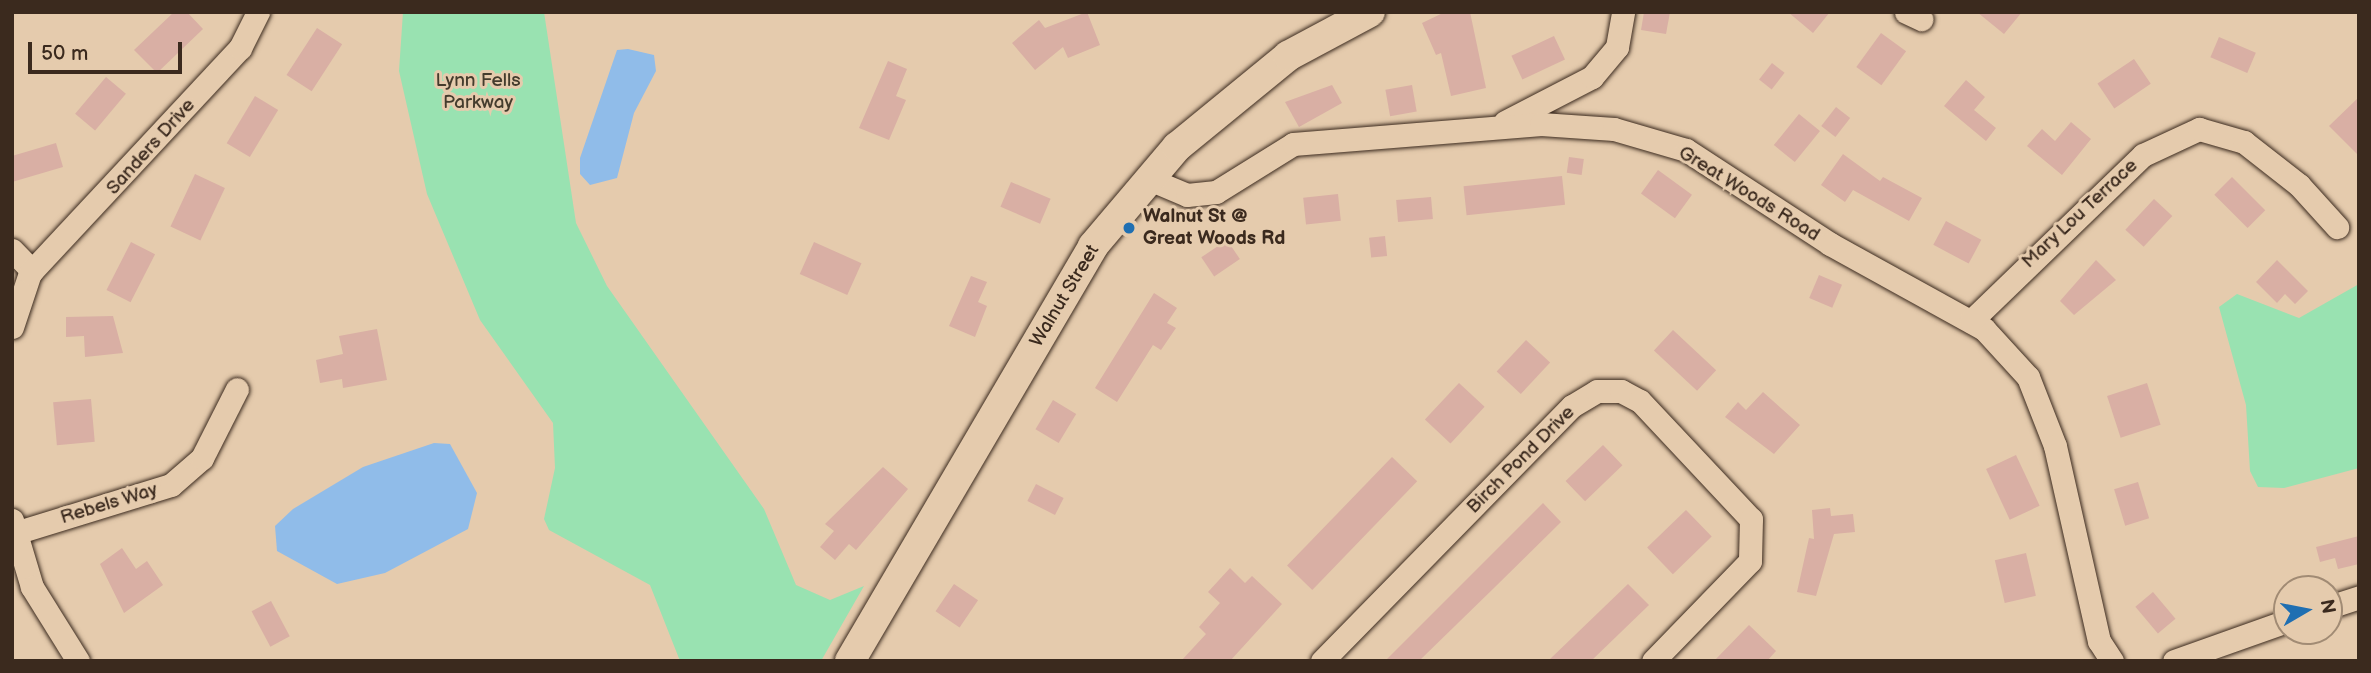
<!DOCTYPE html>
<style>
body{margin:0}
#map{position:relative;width:2371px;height:673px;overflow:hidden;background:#e5cbad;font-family:"Balsamiq Sans",sans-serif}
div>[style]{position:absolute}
.green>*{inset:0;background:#99e2b1}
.water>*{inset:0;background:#90bce9}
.building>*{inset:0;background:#d9afa4;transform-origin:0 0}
.roads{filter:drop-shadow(0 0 2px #3b2a1e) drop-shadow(0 0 2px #3b2a1e)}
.minor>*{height:23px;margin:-11.5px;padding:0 11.5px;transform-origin:11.5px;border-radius:11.5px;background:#e5cbad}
.major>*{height:30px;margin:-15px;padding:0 15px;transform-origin:15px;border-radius:15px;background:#e5cbad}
.dots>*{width:19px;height:19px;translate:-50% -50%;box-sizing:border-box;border:4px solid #e5cbad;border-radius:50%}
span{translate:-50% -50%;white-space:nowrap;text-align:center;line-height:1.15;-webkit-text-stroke:6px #e5cbad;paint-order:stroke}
.park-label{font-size:19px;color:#443c2d}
.street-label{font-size:19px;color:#3b2a1e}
.poi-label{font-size:19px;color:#3b2a1e;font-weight:700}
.left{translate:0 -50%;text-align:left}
.frame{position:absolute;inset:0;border:14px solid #3b2a1e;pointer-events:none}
.north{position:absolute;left:2273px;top:575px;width:70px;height:70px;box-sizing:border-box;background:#e5cbad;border:2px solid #a18b74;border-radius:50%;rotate:80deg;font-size:19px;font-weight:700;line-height:28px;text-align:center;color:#3b2a1e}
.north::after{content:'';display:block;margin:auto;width:24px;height:32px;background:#1f6fb2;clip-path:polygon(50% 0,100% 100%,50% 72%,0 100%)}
.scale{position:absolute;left:28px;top:42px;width:154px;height:32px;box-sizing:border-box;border:4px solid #3b2a1e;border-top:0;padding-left:9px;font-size:21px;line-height:24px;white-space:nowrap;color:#3b2a1e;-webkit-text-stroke:5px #e5cbad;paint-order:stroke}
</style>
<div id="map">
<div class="green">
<div style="clip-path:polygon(403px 12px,544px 12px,576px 223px,607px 286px,764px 509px,796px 585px,830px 600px,864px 586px,821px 661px,680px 661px,650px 585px,549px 530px,544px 519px,555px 468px,553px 423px,480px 320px,427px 194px,399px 71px)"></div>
<div style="clip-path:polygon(2359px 284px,2359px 468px,2284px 488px,2258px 487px,2250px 471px,2246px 405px,2219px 307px,2237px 294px,2299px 318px)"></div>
</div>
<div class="water">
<div style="clip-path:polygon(628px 49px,654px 55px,656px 71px,634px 113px,617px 178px,590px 185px,580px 174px,580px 158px,617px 50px)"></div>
<div style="clip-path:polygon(434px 443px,450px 444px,477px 493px,468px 529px,385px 573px,337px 584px,277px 551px,275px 526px,293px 509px,363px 467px)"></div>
</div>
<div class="building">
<div style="clip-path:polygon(174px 12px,187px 12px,203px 29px,157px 73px,134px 50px)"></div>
<div style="clip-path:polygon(1087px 12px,1100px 45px,1068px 58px,1063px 47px,1035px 70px,1012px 43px,1039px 20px,1045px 28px)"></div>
<div style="clip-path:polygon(1445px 12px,1470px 12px,1486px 88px,1451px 96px,1441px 53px,1436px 55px,1422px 23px)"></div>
<div style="clip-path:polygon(1644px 12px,1670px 12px,1666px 34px,1641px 30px)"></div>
<div style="clip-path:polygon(1788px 12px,1830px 12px,1813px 33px)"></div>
<div style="clip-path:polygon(1977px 12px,2022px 12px,2004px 34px)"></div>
<div style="left:317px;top:28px;width:30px;height:56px;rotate:33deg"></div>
<div style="left:1881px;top:33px;width:31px;height:42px;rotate:36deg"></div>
<div style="left:1554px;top:36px;width:26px;height:47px;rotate:65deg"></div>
<div style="left:2219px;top:37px;width:40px;height:22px;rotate:23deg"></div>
<div style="left:2134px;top:59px;width:30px;height:44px;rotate:56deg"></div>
<div style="clip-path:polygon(888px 61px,907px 69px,896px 96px,906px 100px,889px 140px,859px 128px)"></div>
<div style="left:1772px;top:63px;width:16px;height:21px;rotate:38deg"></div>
<div style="left:106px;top:77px;width:26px;height:48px;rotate:40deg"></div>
<div style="clip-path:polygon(1966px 80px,1985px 97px,1974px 110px,1996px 128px,1986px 141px,1944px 106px)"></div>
<div style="clip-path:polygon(1332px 85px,1342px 103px,1299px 127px,1285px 102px)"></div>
<div style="left:1412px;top:85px;width:27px;height:27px;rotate:80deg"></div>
<div style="left:255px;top:96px;width:27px;height:55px;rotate:31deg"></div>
<div style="clip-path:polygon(2359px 97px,2359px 156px,2329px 126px)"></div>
<div style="left:1836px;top:107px;width:18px;height:24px;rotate:38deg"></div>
<div style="left:1799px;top:114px;width:27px;height:40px;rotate:39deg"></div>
<div style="clip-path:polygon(2071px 122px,2091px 139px,2062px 175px,2027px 146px,2042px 129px,2055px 141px)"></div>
<div style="clip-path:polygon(56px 143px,63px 167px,12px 182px,12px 156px)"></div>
<div style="clip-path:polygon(1843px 154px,1880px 181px,1883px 177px,1922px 198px,1909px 221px,1853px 190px,1845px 202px,1821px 185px)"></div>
<div style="left:1569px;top:157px;width:15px;height:16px;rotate:8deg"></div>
<div style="left:1658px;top:170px;width:42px;height:29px;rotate:36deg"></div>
<div style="left:195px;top:174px;width:33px;height:58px;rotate:25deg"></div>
<div style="left:1562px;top:176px;width:29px;height:99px;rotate:84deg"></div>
<div style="left:2232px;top:177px;width:47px;height:25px;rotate:45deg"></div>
<div style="left:1011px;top:182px;width:43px;height:27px;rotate:23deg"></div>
<div style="left:1338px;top:194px;width:27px;height:35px;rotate:84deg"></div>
<div style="left:1431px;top:197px;width:22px;height:35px;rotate:85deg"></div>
<div style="left:2154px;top:199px;width:25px;height:42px;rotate:43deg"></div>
<div style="left:1946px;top:221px;width:40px;height:27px;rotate:28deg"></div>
<div style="left:1385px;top:236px;width:20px;height:16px;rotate:84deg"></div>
<div style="left:1227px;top:240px;width:23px;height:31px;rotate:56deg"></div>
<div style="left:131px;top:242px;width:27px;height:54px;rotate:27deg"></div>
<div style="left:814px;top:242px;width:52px;height:35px;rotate:24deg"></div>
<div style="clip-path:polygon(2096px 260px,2116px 280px,2074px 315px,2060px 301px)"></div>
<div style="clip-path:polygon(2277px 260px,2308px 291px,2295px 304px,2285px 294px,2277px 303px,2256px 282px)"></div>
<div style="left:1819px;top:275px;width:25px;height:25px;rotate:23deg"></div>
<div style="clip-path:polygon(971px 276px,987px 282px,978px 302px,987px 306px,975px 337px,949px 326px)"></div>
<div style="clip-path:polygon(1154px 293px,1177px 308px,1167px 323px,1176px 328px,1161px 350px,1153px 345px,1117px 402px,1095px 388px)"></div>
<div style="clip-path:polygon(113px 316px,123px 353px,85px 357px,84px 336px,66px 337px,66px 317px)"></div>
<div style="clip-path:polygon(377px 329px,387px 380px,343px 388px,342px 379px,320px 383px,316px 360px,343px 354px,339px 336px)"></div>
<div style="left:1673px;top:330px;width:59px;height:28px;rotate:43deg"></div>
<div style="left:1526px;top:340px;width:33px;height:43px;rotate:43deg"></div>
<div style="left:1459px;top:383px;width:35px;height:50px;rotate:43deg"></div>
<div style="left:2147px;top:383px;width:44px;height:42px;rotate:72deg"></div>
<div style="clip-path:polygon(1763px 392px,1800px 425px,1774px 454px,1725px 417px,1738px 402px,1746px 410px)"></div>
<div style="left:91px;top:399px;width:43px;height:38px;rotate:85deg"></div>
<div style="left:1053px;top:400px;width:27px;height:34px;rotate:31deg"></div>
<div style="left:1603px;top:445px;width:28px;height:52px;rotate:46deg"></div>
<div style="left:2016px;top:455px;width:56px;height:33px;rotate:65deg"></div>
<div style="left:1392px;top:457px;width:35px;height:151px;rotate:44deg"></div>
<div style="clip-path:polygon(883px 467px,908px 489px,856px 550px,849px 544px,835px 560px,820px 547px,834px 531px,825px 524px)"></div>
<div style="left:2138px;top:482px;width:38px;height:25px;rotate:73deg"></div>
<div style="left:1036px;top:484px;width:31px;height:19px;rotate:27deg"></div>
<div style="clip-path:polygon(1543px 503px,1561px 522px,1495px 587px,1419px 661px,1385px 661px)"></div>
<div style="clip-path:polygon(1830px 508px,1831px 516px,1853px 514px,1855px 532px,1834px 534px,1816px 596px,1797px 592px,1809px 538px,1814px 539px,1812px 510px)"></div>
<div style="left:1686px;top:510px;width:37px;height:54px;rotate:46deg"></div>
<div style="clip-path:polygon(2359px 536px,2359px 564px,2338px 569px,2335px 558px,2320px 562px,2316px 547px)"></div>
<div style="clip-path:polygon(122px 548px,136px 569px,147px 561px,163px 585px,124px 613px,100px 564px)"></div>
<div style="left:2026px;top:553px;width:44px;height:32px;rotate:77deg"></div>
<div style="clip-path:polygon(1230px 568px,1245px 583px,1252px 576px,1282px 604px,1230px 661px,1181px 661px,1206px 634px,1199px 627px,1220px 603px,1208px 592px)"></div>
<div style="left:954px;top:584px;width:29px;height:33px;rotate:34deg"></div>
<div style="clip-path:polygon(1628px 584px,1649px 605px,1591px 661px,1548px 661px)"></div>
<div style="left:2153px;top:592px;width:35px;height:23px;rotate:50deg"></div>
<div style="left:271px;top:601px;width:40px;height:22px;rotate:62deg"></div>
<div style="clip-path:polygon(1749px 625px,1776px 651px,1767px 661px,1714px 661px)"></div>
</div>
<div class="roads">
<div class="minor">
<div style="left:1906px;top:12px;width:17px;rotate:25deg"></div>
<div style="left:1505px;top:122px;width:98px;rotate:-27.3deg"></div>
<div style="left:1592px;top:77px;width:39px;rotate:-50deg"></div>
<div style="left:1617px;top:47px;width:36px;rotate:-80deg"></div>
<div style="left:1149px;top:179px;width:41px;rotate:22.8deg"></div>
<div style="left:1187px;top:195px;width:29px;rotate:-6deg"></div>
<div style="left:1216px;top:192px;width:91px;rotate:-31.9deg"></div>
<div style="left:1293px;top:144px;width:249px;rotate:-4.6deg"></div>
<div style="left:1541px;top:124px;width:73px;rotate:3.9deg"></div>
<div style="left:1614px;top:129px;width:75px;rotate:16.3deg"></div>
<div style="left:1686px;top:150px;width:172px;rotate:33.1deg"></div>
<div style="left:1830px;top:244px;width:176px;rotate:28.9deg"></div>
<div style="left:1984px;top:329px;width:65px;rotate:47.5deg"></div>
<div style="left:2028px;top:377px;width:74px;rotate:68.6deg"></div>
<div style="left:2055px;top:446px;width:200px;rotate:77.3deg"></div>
<div style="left:2099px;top:641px;width:24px;rotate:57deg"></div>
<div style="left:12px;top:250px;width:29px;rotate:46deg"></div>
<div style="left:1971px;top:321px;width:239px;rotate:-44deg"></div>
<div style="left:2143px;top:155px;width:62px;rotate:-24.9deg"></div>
<div style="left:2199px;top:129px;width:47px;rotate:16.1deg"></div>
<div style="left:2244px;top:142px;width:70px;rotate:38deg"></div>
<div style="left:2299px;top:185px;width:57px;rotate:47.9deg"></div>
<div style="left:12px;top:327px;width:57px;rotate:-71.6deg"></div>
<div style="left:30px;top:273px;width:308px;rotate:-47deg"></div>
<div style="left:240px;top:48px;width:40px;rotate:-63.4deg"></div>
<div style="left:12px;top:520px;width:70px;rotate:73.4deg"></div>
<div style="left:32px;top:587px;width:87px;rotate:58.1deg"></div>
<div style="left:15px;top:533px;width:163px;rotate:-17.1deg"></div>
<div style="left:171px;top:485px;width:41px;rotate:-41.1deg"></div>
<div style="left:202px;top:458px;width:77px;rotate:-63.1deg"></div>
<div style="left:2329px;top:607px;width:32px;rotate:-18deg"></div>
<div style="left:1322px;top:661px;width:357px;rotate:-45.6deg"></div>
<div style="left:1572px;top:406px;width:29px;rotate:-31deg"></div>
<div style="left:1597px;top:391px;width:24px"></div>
<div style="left:1621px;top:391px;width:21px;rotate:28deg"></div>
<div style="left:1640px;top:401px;width:162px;rotate:46.8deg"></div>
<div style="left:1751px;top:519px;width:42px;rotate:91.4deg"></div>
<div style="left:1750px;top:561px;width:139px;rotate:134.1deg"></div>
<div style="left:2174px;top:661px;width:120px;rotate:-19.5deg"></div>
</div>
<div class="major">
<div style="left:850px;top:661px;width:481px;rotate:-59.6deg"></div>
<div style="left:1093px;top:246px;width:130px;rotate:-49.7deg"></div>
<div style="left:1177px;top:147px;width:144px;rotate:-39.3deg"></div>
<div style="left:1288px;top:56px;width:93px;rotate:-28.2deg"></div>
</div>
</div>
<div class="dots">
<div style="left:1129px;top:228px;background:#1f6fb2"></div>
</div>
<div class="park-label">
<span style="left:478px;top:92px">Lynn Fells<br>Parkway</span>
</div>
<div class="street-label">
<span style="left:151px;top:147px;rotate:-48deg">Sanders Drive</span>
<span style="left:1749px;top:194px;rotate:32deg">Great Woods Road</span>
<span style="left:2080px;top:214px;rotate:-43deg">Mary Lou Terrace</span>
<span style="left:1065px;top:296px;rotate:-59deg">Walnut Street</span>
<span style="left:1521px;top:460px;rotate:-45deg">Birch Pond Drive</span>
<span style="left:109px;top:504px;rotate:-17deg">Rebels Way</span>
</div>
<div class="poi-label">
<span class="left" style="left:1143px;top:228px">Walnut St @<br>Great Woods Rd</span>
</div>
<div class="frame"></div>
<div class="north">N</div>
<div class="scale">50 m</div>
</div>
